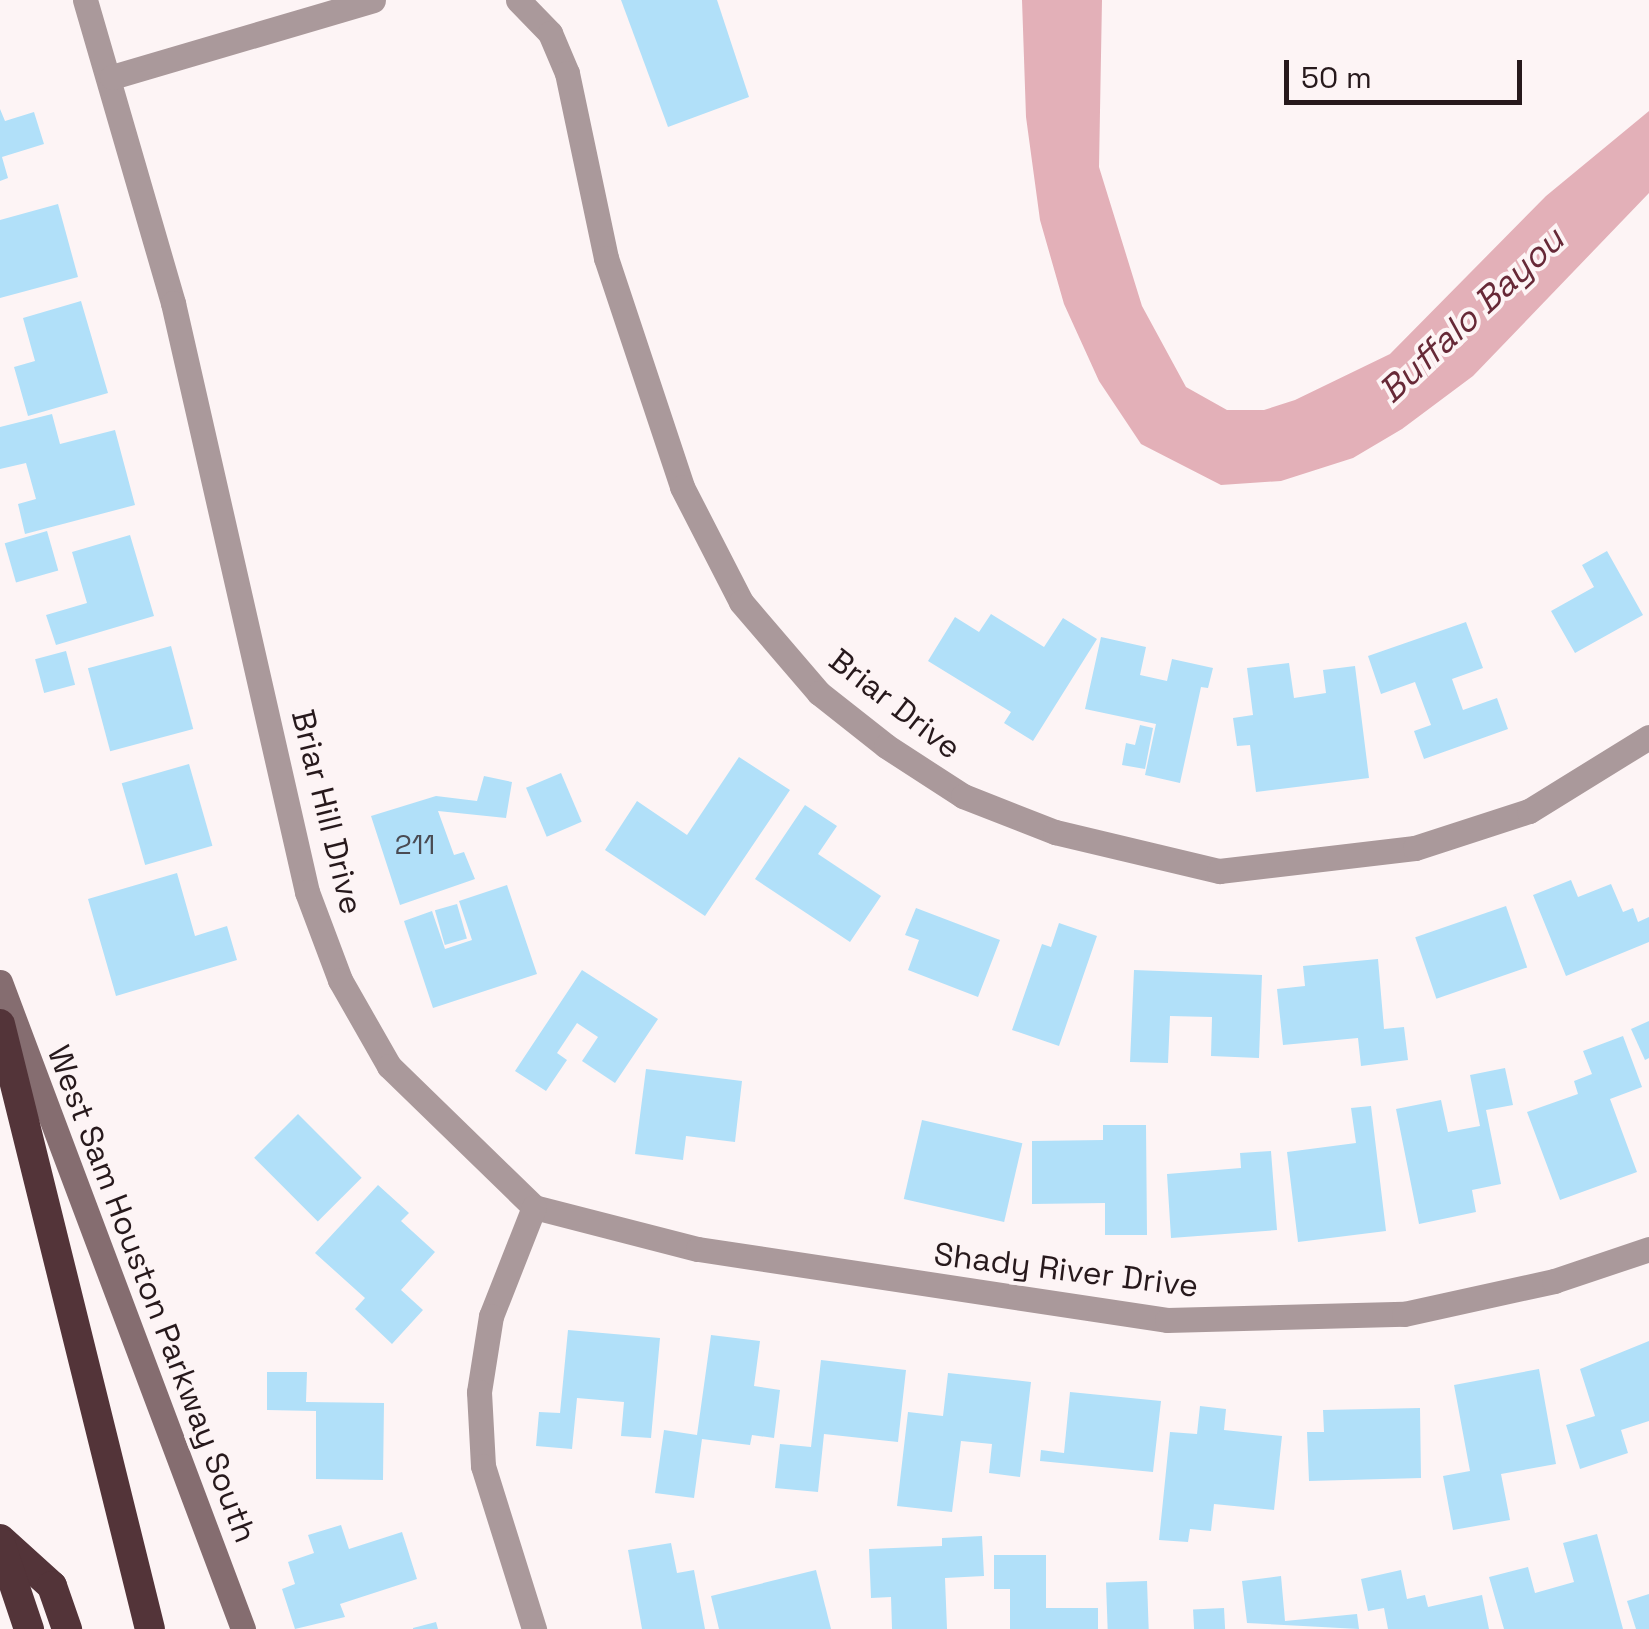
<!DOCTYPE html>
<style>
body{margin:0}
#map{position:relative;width:1649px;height:1629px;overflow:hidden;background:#fdf4f5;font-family:"Space Grotesk",sans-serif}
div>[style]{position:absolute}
.water>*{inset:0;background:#e3b0b8}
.building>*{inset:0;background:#b1e0f9;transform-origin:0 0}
.street>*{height:25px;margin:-12.5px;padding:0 12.5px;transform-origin:12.5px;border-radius:12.5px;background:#aa999b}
.secondary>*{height:25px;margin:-12.5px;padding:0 12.5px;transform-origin:12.5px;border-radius:12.5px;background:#856d70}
.highway>*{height:30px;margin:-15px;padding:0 15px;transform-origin:15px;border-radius:15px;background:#533439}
span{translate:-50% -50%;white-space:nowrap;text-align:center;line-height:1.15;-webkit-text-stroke:8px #fdf4f5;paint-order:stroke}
.number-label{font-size:28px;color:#4a4b53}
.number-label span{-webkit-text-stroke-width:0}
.street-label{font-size:32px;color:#27191c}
.water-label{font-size:35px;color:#672937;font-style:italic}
.scale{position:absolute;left:1284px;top:60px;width:238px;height:45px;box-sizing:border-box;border:5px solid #27191c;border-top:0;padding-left:12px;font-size:30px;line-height:35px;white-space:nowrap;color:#27191c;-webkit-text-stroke:8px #fdf4f5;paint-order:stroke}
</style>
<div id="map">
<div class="water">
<div style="clip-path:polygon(1022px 0,1102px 0,1099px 167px,1142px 306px,1186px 387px,1227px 410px,1264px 410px,1295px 400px,1390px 354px,1546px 196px,1649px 111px,1649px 193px,1473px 376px,1402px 429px,1353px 458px,1281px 481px,1221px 485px,1141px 444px,1099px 381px,1064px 304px,1040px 220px,1026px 117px)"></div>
</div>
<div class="building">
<div style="clip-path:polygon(621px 0,717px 0,749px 97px,668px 127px)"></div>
<div style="clip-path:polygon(0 109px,5px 121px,34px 112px,44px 144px,2px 157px,8px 178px,0 181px)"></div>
<div style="clip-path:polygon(58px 204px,78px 277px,0 298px,0 220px)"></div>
<div style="clip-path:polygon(81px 301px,108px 393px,28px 416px,14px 367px,35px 361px,23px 318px)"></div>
<div style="clip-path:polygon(52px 414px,60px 444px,115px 430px,135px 505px,25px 534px,18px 504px,36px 499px,26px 463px,0 469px,0 427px)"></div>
<div style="left:47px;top:531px;width:41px;height:44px;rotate:74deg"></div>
<div style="clip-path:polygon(130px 535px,154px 616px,56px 645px,46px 615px,87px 603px,72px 552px)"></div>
<div style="clip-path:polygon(1607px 551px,1643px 615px,1575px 653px,1551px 611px,1594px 587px,1582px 565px)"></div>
<div style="clip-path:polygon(991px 614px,1044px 647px,1063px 618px,1097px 639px,1033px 741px,1004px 723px,1011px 712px,928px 661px,955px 617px,979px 632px)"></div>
<div style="clip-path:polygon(1466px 622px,1483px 668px,1452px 679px,1463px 710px,1497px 698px,1508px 729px,1424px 759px,1414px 731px,1431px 725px,1415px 682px,1381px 694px,1368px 656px)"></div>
<div style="clip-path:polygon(1101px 637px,1146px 647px,1140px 675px,1167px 681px,1172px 659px,1213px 668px,1208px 688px,1201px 687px,1180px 783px,1145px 775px,1156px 724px,1085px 709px)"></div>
<div style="left:171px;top:646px;width:86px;height:86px;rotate:75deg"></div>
<div style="left:66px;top:651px;width:35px;height:32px;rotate:75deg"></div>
<div style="clip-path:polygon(1289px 663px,1294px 698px,1326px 693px,1323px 670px,1355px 666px,1369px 778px,1256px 792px,1250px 745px,1237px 746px,1233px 718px,1253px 715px,1247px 668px)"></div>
<div style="clip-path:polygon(1140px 725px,1153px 728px,1145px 769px,1122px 765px,1126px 743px,1135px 745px)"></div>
<div style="clip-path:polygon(739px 757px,790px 790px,705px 916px,605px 850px,637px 801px,687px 835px)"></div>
<div style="left:189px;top:764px;width:85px;height:70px;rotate:74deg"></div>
<div style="left:561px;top:773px;width:53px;height:38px;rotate:67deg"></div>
<div style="clip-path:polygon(484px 776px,512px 782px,506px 818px,438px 811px,454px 855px,464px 852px,475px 879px,400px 905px,371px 816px,436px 796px,477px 801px)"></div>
<div style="clip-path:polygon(805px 805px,837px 826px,818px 854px,881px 896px,850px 942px,755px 879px)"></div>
<div style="clip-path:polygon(177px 873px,195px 936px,227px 926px,237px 960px,116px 996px,88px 899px)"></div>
<div style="clip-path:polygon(1571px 880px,1578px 897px,1611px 884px,1623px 912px,1633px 908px,1638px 922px,1649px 917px,1649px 942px,1566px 976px,1533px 895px)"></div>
<div style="clip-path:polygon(507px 885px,537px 974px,433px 1008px,404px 921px,432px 911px,445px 949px,472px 940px,459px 901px)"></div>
<div style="left:457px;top:904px;width:36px;height:23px;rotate:74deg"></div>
<div style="left:1506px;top:906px;width:65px;height:96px;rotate:71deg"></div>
<div style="clip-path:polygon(916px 908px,1000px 940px,978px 997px,908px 970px,919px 940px,905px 935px)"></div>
<div style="clip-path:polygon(1059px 923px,1097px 936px,1059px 1046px,1012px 1030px,1042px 944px,1051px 947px)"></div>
<div style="clip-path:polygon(1378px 959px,1384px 1029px,1404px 1027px,1408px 1060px,1361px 1066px,1358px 1038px,1283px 1045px,1277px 989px,1305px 986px,1303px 966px)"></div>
<div style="clip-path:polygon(582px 970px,658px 1019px,615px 1083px,582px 1061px,598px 1037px,577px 1023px,557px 1053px,567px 1060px,546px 1091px,515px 1071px)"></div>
<div style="clip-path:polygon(1134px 970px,1262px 975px,1259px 1058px,1211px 1056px,1212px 1017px,1170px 1016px,1168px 1063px,1130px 1062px)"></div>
<div style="clip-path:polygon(1649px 1021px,1649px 1058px,1645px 1060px,1631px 1029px)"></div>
<div style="clip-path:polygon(1623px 1036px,1642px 1087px,1610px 1099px,1637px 1172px,1560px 1200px,1527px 1112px,1578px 1094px,1574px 1081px,1592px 1074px,1583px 1051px)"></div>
<div style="clip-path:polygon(1505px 1068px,1513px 1105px,1486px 1110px,1501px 1184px,1472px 1190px,1476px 1212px,1419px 1224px,1396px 1109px,1441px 1100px,1448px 1132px,1480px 1126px,1470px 1075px)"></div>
<div style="clip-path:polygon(646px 1069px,742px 1081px,735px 1142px,686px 1136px,683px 1160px,635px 1154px)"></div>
<div style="clip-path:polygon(1371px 1106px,1386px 1231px,1298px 1242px,1287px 1152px,1356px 1143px,1351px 1108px)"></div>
<div style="left:298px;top:1114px;width:90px;height:62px;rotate:45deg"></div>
<div style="left:922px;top:1120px;width:103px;height:81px;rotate:13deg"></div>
<div style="clip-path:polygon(1103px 1125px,1146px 1125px,1147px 1235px,1105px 1235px,1105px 1203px,1032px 1204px,1032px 1141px,1103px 1140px)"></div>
<div style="clip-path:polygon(1271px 1151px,1277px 1230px,1171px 1238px,1167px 1174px,1241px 1168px,1240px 1153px)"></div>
<div style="clip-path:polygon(378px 1185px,409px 1213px,401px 1221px,435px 1252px,401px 1290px,423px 1310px,392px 1344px,355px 1309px,365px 1298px,315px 1253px)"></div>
<div style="clip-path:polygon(568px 1330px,660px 1338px,651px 1438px,621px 1436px,624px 1402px,577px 1398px,572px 1449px,536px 1446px,539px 1412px,560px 1413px)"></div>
<div style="clip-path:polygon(711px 1335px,760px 1341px,754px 1386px,780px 1390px,774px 1438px,752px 1435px,750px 1445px,702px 1439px,694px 1498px,655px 1493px,664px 1430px,697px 1435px)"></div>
<div style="clip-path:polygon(1649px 1341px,1649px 1421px,1621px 1430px,1628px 1453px,1580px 1469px,1566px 1425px,1595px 1416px,1580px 1369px)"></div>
<div style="clip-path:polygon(821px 1360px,906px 1370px,898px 1442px,824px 1434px,818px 1492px,775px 1488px,780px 1444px,811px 1447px)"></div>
<div style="clip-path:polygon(1539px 1369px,1556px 1464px,1501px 1474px,1510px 1520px,1453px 1530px,1443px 1476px,1470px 1471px,1454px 1385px)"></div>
<div style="clip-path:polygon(267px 1372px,307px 1372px,306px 1402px,384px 1403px,383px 1480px,316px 1479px,316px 1411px,267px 1410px)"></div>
<div style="clip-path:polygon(948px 1373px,1031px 1382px,1020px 1477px,989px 1473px,992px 1444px,961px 1441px,952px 1512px,897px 1506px,908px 1412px,943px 1416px)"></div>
<div style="clip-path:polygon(1070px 1392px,1161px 1401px,1153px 1472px,1040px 1461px,1041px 1450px,1064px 1453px)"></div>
<div style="clip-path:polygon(1200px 1406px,1226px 1409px,1224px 1430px,1282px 1436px,1274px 1510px,1214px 1504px,1211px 1531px,1190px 1529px,1188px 1542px,1159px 1540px,1170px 1432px,1197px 1434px)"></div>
<div style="clip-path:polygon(1420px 1408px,1421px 1478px,1309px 1481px,1307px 1432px,1324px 1432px,1323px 1410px)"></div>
<div style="clip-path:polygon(341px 1525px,349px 1549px,402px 1532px,417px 1579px,340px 1604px,345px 1617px,295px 1629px,282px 1589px,295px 1584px,288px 1562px,314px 1553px,308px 1535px)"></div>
<div style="clip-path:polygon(1597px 1534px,1623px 1629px,1504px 1629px,1489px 1577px,1528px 1567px,1535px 1593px,1574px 1582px,1563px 1543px)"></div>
<div style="clip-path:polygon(982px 1536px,984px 1576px,945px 1578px,947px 1629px,892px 1629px,891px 1597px,871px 1598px,869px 1549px,942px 1546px,942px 1538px)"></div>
<div style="clip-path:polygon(671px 1543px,677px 1573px,694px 1570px,705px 1629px,642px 1629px,628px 1550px)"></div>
<div style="clip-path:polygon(994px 1555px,1046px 1555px,1046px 1608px,1098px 1608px,1098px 1629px,1010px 1629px,1010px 1589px,994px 1589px)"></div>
<div style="clip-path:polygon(816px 1570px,831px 1629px,719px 1629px,711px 1596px)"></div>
<div style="clip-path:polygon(1401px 1570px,1407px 1599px,1425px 1595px,1428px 1607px,1482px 1595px,1489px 1629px,1388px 1629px,1384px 1608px,1368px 1611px,1361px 1579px)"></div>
<div style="clip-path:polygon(1281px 1576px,1285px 1621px,1357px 1614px,1359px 1629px,1247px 1623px,1242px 1581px)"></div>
<div style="left:1147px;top:1581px;width:48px;height:41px;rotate:88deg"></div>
<div style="clip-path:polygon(1649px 1594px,1649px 1629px,1636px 1629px,1627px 1601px)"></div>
<div style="left:1224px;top:1608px;width:21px;height:31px;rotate:87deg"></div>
<div style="clip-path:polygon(436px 1622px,438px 1629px,413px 1629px,413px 1628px)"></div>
</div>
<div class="street">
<div style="left:85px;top:0;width:316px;rotate:73.8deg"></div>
<div style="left:173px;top:303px;width:604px;rotate:77.18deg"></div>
<div style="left:307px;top:892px;width:94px;rotate:69.4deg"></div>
<div style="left:340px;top:980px;width:99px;rotate:60.3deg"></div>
<div style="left:389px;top:1066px;width:202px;rotate:44.2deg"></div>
<div style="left:534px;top:1207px;width:169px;rotate:14.4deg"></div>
<div style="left:698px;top:1249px;width:474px;rotate:8.6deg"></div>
<div style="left:1167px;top:1320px;width:237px;rotate:-1.5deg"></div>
<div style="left:1404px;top:1314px;width:154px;rotate:-12.4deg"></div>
<div style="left:1554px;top:1281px;width:100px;rotate:-18.6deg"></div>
<div style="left:518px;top:0;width:46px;rotate:45.9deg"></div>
<div style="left:550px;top:33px;width:43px;rotate:67deg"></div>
<div style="left:567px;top:73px;width:189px;rotate:78.1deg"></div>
<div style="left:606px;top:258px;width:241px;rotate:71.6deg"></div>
<div style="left:682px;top:487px;width:129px;rotate:62.8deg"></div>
<div style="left:741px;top:602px;width:120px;rotate:49.4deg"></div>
<div style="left:819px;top:693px;width:85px;rotate:38.3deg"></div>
<div style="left:886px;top:746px;width:92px;rotate:33deg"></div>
<div style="left:963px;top:796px;width:99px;rotate:21.4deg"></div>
<div style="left:1055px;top:832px;width:169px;rotate:13.4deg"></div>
<div style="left:1219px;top:871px;width:197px;rotate:-6.7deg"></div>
<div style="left:1415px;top:848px;width:120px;rotate:-18deg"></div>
<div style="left:1529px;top:811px;width:141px;rotate:-31.7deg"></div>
<div style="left:112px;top:77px;width:272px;rotate:-16.4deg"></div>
<div style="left:534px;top:1207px;width:117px;rotate:111.5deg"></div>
<div style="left:491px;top:1316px;width:77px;rotate:99deg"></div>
<div style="left:479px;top:1392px;width:74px;rotate:86.9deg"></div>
<div style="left:483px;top:1466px;width:171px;rotate:72.6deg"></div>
</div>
<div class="secondary">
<div style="left:0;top:982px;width:691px;rotate:69.41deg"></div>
</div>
<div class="highway">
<div style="left:0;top:1024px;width:623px;rotate:76.08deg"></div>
<div style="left:0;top:1539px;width:70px;rotate:42.1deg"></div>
<div style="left:52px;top:1586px;width:46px;rotate:70.8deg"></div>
<div style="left:0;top:1543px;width:91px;rotate:71.4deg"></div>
</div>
<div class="number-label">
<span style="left:415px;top:844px">211</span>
</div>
<div class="street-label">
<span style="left:895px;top:704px;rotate:38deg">Briar Drive</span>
<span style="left:327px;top:812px;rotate:76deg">Briar Hill Drive</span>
<span style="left:1066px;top:1270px;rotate:7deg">Shady River Drive</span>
<span style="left:152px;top:1294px;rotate:69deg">West Sam Houston Parkway South</span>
</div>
<div class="water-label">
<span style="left:1471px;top:315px;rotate:-43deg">Buffalo Bayou</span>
</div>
<div class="scale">50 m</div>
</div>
